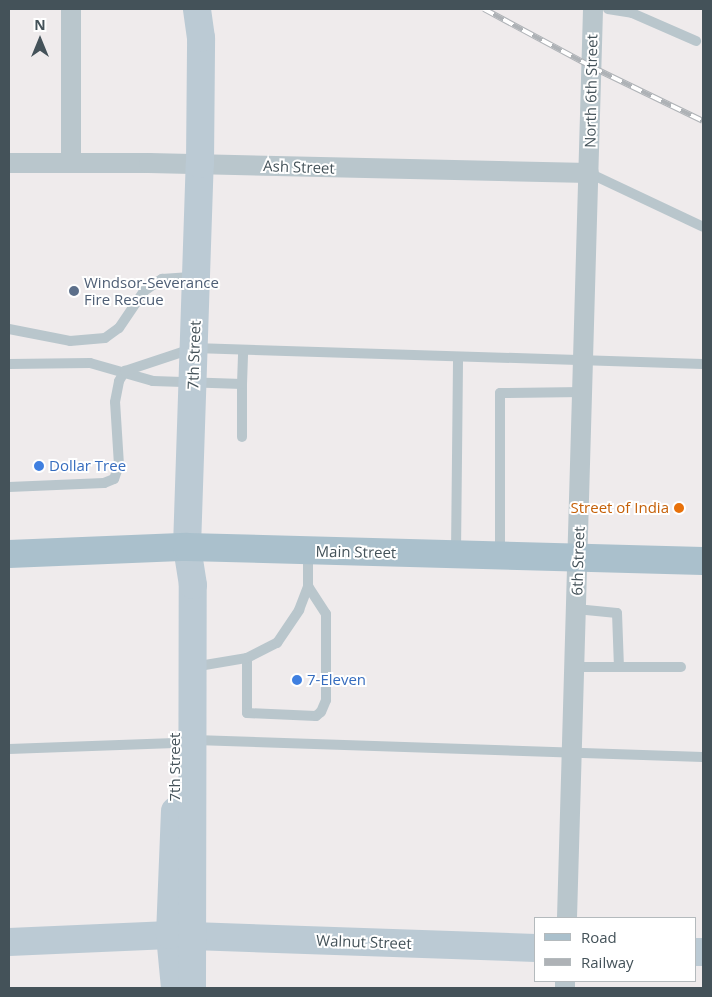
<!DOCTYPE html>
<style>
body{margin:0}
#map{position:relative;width:712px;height:997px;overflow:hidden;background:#efebec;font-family:"Open Sans",sans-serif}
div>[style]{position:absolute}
.lane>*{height:10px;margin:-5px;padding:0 5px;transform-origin:5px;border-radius:5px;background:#b9c6cc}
.street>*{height:20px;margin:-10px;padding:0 10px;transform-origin:10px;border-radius:10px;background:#b9c6cc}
.secondary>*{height:28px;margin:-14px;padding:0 14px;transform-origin:14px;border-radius:14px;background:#bbcad4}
.primary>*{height:28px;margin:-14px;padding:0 14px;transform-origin:14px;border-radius:14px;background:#aac0cc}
.rail>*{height:5.5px;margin-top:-2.75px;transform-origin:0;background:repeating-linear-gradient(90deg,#fff 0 11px,#aeb2b6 0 22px);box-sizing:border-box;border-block:1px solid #aeb2b6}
.dots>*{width:14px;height:14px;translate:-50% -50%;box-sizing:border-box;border:2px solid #fff;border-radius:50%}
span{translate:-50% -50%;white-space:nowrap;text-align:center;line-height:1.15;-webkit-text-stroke:4px #fff;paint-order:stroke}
.street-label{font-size:15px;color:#445259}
.service-label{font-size:15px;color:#4e5e75}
.left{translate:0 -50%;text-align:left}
.shop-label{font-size:15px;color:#366cbe}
.food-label{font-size:15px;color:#c56008}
.right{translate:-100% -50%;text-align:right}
.frame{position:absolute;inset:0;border:10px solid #445259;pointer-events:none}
.legend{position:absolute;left:534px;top:917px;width:162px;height:65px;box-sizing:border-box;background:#fff;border:1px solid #b4babd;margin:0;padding:6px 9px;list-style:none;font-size:15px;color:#445259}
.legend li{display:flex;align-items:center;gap:10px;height:25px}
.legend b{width:25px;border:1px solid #b4babd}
.north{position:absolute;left:15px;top:15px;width:50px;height:50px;-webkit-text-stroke:4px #fff;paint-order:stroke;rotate:0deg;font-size:14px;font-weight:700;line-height:20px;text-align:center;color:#445259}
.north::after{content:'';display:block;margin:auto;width:18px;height:22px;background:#445259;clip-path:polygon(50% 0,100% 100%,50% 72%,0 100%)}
</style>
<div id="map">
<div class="lane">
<div style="left:608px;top:9px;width:24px;rotate:9deg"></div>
<div style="left:632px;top:13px;width:70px;rotate:23.6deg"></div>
<div style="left:589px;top:173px;width:126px;rotate:25.3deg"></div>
<div style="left:9px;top:329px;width:62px;rotate:11.1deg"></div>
<div style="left:70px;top:341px;width:35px;rotate:-5deg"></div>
<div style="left:105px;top:338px;width:17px;rotate:-36deg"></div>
<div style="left:119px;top:328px;width:45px;rotate:-56deg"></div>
<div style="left:144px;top:291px;width:22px;rotate:-34deg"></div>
<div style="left:162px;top:279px;width:32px;rotate:-4deg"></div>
<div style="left:9px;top:364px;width:81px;rotate:-0.7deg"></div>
<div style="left:90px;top:363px;width:66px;rotate:15.9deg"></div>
<div style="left:153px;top:381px;width:89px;rotate:1.9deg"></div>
<div style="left:242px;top:384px;width:53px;rotate:90deg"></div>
<div style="left:242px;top:384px;width:34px;rotate:-88deg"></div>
<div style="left:9px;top:487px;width:95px;rotate:-2.4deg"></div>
<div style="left:104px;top:483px;width:11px;rotate:-22deg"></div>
<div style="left:114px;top:479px;width:15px;rotate:-70deg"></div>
<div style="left:119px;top:465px;width:63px;rotate:-93.6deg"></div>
<div style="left:115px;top:402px;width:21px;rotate:-79deg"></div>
<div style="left:119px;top:381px;width:12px;rotate:-59deg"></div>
<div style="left:125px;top:371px;width:73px;rotate:-18.4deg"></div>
<div style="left:194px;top:348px;width:509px;rotate:1.8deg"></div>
<div style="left:456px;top:553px;width:196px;rotate:-89.4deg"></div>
<div style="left:500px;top:554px;width:161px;rotate:-90deg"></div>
<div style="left:500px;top:393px;width:83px;rotate:-0.7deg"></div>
<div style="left:576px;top:609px;width:41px;rotate:5.6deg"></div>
<div style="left:617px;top:613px;width:54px;rotate:87.9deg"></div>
<div style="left:247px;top:658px;width:55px;rotate:90deg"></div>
<div style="left:247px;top:713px;width:69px;rotate:2.5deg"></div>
<div style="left:316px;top:716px;width:6px;rotate:-39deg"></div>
<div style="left:321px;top:712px;width:13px;rotate:-67deg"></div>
<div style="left:326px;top:700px;width:86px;rotate:-90deg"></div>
<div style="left:326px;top:614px;width:33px;rotate:-123deg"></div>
<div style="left:193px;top:667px;width:55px;rotate:-9.5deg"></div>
<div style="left:247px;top:658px;width:34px;rotate:-27deg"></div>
<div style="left:277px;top:643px;width:40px;rotate:-56deg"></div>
<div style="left:299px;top:610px;width:26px;rotate:-69deg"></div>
<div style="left:308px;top:586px;width:35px;rotate:-90deg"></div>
<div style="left:575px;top:667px;width:106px"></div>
<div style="left:195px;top:740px;width:508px;rotate:1.92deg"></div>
<div style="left:9px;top:749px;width:166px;rotate:-2.1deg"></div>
</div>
<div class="street">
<div style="left:71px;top:9px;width:154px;rotate:90deg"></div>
<div style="left:9px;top:163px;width:140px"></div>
<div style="left:149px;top:163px;width:440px;rotate:1.3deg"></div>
<div style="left:567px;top:918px;width:909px;rotate:-88.36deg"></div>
<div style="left:565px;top:988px;width:7px;rotate:-90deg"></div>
</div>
<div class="secondary">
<div style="left:182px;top:923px;width:11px;rotate:63deg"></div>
<div style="left:187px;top:933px;width:6px;rotate:31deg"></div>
<div style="left:192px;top:936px;width:344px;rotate:2deg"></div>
<div style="left:9px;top:942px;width:161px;rotate:-2.5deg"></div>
<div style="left:170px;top:935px;width:17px;rotate:62deg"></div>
<div style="left:696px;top:952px;width:7px"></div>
<div style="left:175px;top:988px;width:53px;rotate:-95.4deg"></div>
<div style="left:170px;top:935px;width:124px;rotate:-87.7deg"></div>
<div style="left:192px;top:988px;width:403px;rotate:-89.9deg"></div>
<div style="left:193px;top:585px;width:38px;rotate:-99deg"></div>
<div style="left:187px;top:547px;width:383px;rotate:-88.1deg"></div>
<div style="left:200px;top:164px;width:126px;rotate:-89.5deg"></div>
<div style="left:201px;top:38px;width:29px;rotate:-98deg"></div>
</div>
<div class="primary">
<div style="left:9px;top:554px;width:178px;rotate:-2.3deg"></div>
<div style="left:187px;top:547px;width:516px;rotate:1.55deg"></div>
</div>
<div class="rail">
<div style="left:484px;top:9px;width:123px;rotate:28.2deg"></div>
<div style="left:592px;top:67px;width:123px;rotate:25.9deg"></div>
</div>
<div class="dots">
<div style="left:74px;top:291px;background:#5c6f8a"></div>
<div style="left:39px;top:466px;background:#3f7fe0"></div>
<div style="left:679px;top:508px;background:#e8710a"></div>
<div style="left:297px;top:680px;background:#3f7fe0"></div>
</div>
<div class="street-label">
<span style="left:591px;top:91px;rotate:-89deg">North 6th Street</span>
<span style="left:299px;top:167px;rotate:2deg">Ash Street</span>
<span style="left:194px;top:355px;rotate:-88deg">7th Street</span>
<span style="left:356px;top:552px;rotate:1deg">Main Street</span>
<span style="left:578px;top:561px;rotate:-88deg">6th Street</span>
<span style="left:175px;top:767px;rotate:-90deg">7th Street</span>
<span style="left:364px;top:942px;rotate:2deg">Walnut Street</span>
</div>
<div class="service-label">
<span class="left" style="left:84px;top:291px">Windsor-Severance<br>Fire Rescue</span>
</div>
<div class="shop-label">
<span class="left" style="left:49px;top:466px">Dollar Tree</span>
<span class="left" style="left:307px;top:680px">7-Eleven</span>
</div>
<div class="food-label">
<span class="right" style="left:669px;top:508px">Street of India</span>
</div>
<div class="frame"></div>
<ul class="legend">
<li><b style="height:6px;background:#aac0cc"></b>Road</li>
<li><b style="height:6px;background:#aeb2b6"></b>Railway</li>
</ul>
<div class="north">N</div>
</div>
